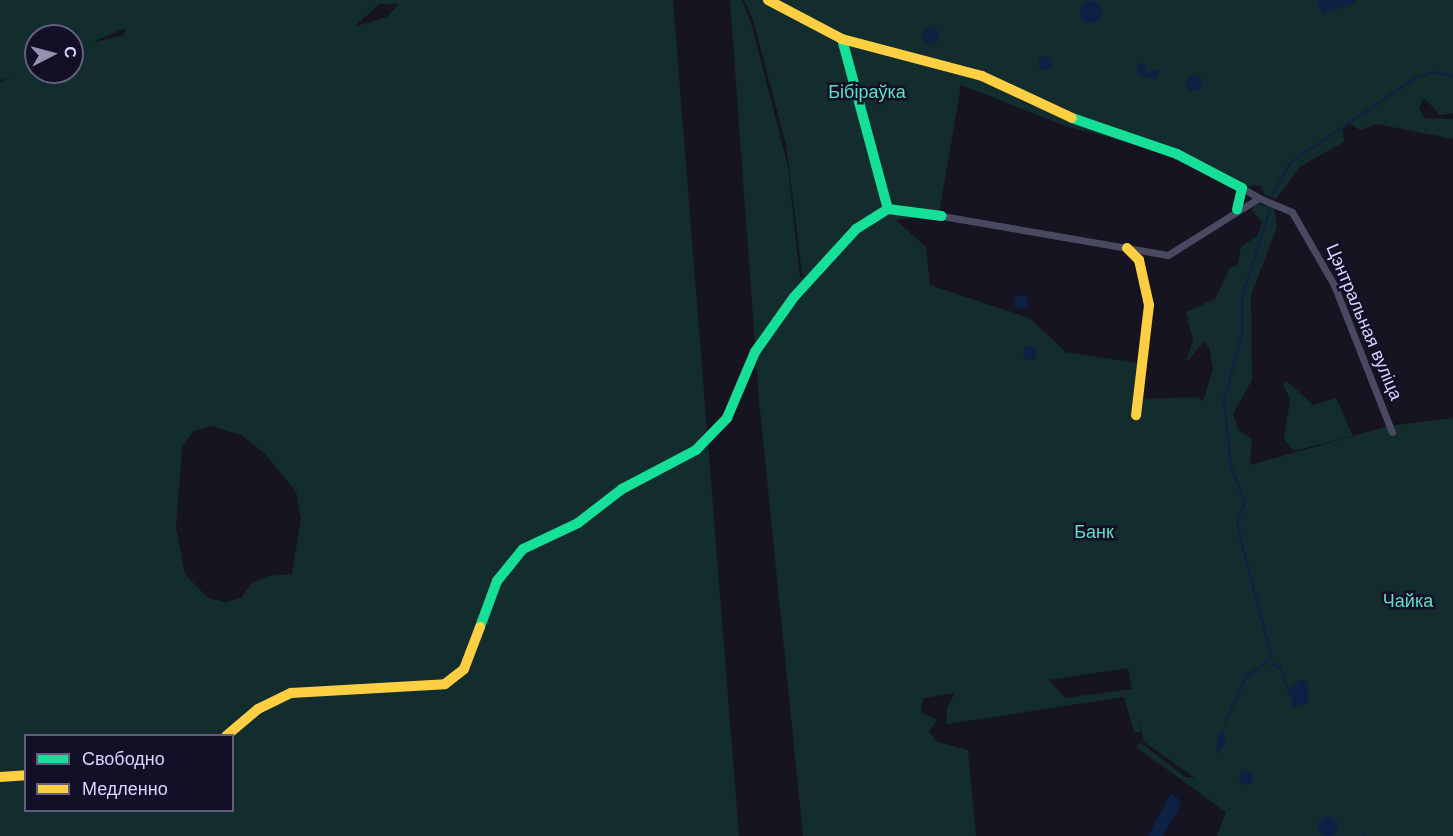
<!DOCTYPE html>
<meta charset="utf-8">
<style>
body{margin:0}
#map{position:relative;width:1453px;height:836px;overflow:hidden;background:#161421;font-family:Arial,sans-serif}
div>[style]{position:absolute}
.green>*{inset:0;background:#132c2d}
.water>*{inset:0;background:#0d2144}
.round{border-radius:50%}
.stream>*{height:2px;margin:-1px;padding:0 1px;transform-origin:1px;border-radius:1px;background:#0d2144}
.street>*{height:7px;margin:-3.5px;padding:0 3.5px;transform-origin:3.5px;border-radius:3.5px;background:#4a4962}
.fast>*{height:10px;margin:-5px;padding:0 5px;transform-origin:5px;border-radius:5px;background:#16e098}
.slow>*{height:10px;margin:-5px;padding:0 5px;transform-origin:5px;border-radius:5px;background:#ffcf43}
span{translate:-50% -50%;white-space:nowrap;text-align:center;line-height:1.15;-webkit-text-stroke:5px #130f26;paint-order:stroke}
.park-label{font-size:18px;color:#5fe0c0}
.street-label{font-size:18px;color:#d9d4ff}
.legend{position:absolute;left:24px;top:734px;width:210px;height:78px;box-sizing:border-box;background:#130f26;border:2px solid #625e7d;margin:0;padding:8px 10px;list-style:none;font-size:18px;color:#d9d4ff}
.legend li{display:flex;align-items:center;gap:12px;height:30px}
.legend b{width:30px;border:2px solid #625e7d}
.north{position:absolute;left:24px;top:24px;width:60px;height:60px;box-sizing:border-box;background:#130f26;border:2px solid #625e7d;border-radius:50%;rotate:84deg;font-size:16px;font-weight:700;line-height:24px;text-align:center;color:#d9d4ff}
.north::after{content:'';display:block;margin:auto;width:21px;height:27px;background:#9591b1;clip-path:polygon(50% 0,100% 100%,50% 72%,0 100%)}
</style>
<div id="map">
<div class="green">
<div style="clip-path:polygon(evenodd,0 0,673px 0,739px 836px,0 836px,0 82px,12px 76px,0 80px,0 0,379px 4px,399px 4px,387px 17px,354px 27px,379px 4px,0 0,125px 28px,124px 35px,95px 42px,95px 41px,125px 28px,0 0,36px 36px,72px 36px,72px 72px,36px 72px,36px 36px,0 0,211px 426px,241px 435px,263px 452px,296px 491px,301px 519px,292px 574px,268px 576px,252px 583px,241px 598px,225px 602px,208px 598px,185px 574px,176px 529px,182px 447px,194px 431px,211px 426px,0 0,26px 736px,232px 736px,232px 810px,26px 810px,26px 736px)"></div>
<div style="clip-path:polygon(evenodd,730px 0,742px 0,752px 26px,788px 167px,800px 277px,815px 281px,802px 273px,786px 144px,753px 20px,744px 0,1453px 0,1453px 113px,1440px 115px,1424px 98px,1419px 107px,1424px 118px,1453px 119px,1453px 139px,1377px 124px,1360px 130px,1349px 123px,1343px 128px,1344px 142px,1301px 166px,1276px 199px,1265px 195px,1260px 185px,1232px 188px,1216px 175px,1145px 147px,1066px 126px,961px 85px,939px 214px,896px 220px,926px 247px,930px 285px,1029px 318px,1066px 352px,1137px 363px,1136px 399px,1198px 397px,1203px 402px,1213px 369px,1209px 347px,1203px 342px,1186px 363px,1193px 340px,1186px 312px,1215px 299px,1229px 269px,1238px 264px,1241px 247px,1258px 235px,1262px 222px,1252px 210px,1256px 204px,1274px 207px,1277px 227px,1251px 295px,1252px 380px,1233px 414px,1238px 429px,1252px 439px,1250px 465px,1389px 426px,1453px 418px,1453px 836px,1217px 836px,1226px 812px,1136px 747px,1141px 743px,1185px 777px,1195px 778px,1144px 742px,1140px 723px,1140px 732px,1134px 732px,1124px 697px,947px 724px,947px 708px,955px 693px,923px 698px,921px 712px,938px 720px,929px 731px,937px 742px,968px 750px,976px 836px,803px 836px,759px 400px,730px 0,1128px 668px,1132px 689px,1065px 698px,1049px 680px,1128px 668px)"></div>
<div style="clip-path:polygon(1288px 382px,1313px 405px,1336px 398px,1353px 436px,1294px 451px,1284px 439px,1290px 400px,1283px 384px)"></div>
</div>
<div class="water">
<div style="clip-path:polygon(1316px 0,1355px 0,1356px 2px,1323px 14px)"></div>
<div class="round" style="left:1080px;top:1px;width:22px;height:22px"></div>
<div class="round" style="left:923px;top:28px;width:16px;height:16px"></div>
<div class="round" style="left:1038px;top:56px;width:14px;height:14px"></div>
<div style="clip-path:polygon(1139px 63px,1146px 64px,1146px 72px,1160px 70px,1155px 80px,1137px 73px)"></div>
<div class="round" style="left:1186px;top:75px;width:16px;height:16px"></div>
<div class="round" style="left:1014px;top:295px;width:14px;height:14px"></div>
<div class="round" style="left:1023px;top:346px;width:14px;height:14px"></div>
<div style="clip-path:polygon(1302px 679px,1307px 682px,1309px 702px,1293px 707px,1289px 689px)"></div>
<div style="clip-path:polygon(1224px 731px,1225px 744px,1216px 755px,1218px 734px)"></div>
<div class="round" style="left:1239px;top:771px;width:14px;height:14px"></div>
<div style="clip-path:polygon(1171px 793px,1182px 802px,1163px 836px,1148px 836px)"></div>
<div class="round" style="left:1318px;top:816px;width:20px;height:20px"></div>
</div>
<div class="stream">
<div style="left:1272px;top:196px;width:38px;rotate:-61deg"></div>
<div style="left:1290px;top:163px;width:151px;rotate:-34.2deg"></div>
<div style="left:1415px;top:78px;width:19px;rotate:-18deg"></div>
<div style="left:1433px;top:72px;width:20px;rotate:11deg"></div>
<div style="left:1272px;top:664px;width:9px;rotate:21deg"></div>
<div style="left:1280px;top:667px;width:27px;rotate:70deg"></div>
<div style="left:1225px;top:722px;width:50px;rotate:-65deg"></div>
<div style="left:1246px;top:677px;width:32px;rotate:-36deg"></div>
<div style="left:1272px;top:658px;width:125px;rotate:-104.8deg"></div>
<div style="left:1240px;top:537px;width:17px;rotate:-100deg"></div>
<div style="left:1237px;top:520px;width:19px;rotate:-65deg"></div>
<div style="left:1245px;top:503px;width:40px;rotate:-111deg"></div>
<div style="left:1231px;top:466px;width:66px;rotate:-96.1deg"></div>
<div style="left:1224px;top:400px;width:68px;rotate:-74.7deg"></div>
<div style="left:1242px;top:334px;width:37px;rotate:-90deg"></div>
<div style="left:1242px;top:297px;width:92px;rotate:-72.3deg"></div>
<div style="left:1364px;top:835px;width:2px;rotate:27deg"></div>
</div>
<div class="street">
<div style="left:1242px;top:188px;width:20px;rotate:30deg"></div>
<div style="left:942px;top:216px;width:229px;rotate:9.8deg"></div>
<div style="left:1168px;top:255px;width:107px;rotate:-32.1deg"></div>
<div style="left:1259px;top:198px;width:36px;rotate:23deg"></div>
<div style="left:1292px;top:212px;width:84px;rotate:60.1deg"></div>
<div style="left:1334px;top:285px;width:158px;rotate:68.5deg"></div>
</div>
<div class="fast">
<div style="left:842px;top:39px;width:176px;rotate:74.9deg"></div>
<div style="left:1072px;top:118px;width:111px;rotate:18.9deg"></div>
<div style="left:1177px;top:154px;width:73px;rotate:27.6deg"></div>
<div style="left:1242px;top:188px;width:22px;rotate:103deg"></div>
<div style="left:480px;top:627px;width:49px;rotate:-69.7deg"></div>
<div style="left:497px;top:581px;width:41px;rotate:-50.9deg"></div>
<div style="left:523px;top:549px;width:61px;rotate:-25.3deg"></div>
<div style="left:578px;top:523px;width:56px;rotate:-37.7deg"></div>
<div style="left:622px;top:489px;width:84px;rotate:-27.8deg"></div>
<div style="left:696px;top:450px;width:45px;rotate:-45.9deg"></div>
<div style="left:727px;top:418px;width:72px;rotate:-67deg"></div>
<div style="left:755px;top:352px;width:67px;rotate:-54.7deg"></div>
<div style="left:794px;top:297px;width:92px;rotate:-47.6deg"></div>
<div style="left:856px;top:229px;width:38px;rotate:-32deg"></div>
<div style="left:888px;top:209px;width:54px;rotate:7.4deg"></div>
</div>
<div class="slow">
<div style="left:768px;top:0;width:84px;rotate:27.8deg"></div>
<div style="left:842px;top:39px;width:145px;rotate:14.8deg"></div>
<div style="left:982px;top:76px;width:99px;rotate:25deg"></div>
<div style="left:1127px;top:248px;width:17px;rotate:45deg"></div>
<div style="left:1139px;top:260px;width:46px;rotate:77.5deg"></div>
<div style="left:1149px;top:305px;width:111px;rotate:96.7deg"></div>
<div style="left:226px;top:736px;width:42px;rotate:-40.2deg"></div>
<div style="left:258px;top:709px;width:37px;rotate:-26deg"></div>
<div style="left:291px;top:693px;width:154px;rotate:-3.3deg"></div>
<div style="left:445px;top:684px;width:24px;rotate:-38deg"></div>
<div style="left:464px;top:669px;width:45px;rotate:-69.1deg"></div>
<div style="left:0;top:777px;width:26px;rotate:-4deg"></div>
</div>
<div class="park-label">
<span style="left:867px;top:92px">Бібіраўка</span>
<span style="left:1094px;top:532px">Банк</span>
<span style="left:1408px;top:601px">Чайка</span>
</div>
<div class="street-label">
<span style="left:1364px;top:322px;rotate:67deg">Цэнтральная вуліца</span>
</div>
<ul class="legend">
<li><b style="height:8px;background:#16e098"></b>Свободно</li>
<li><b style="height:8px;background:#ffcf43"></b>Медленно</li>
</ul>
<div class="north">С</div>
</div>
